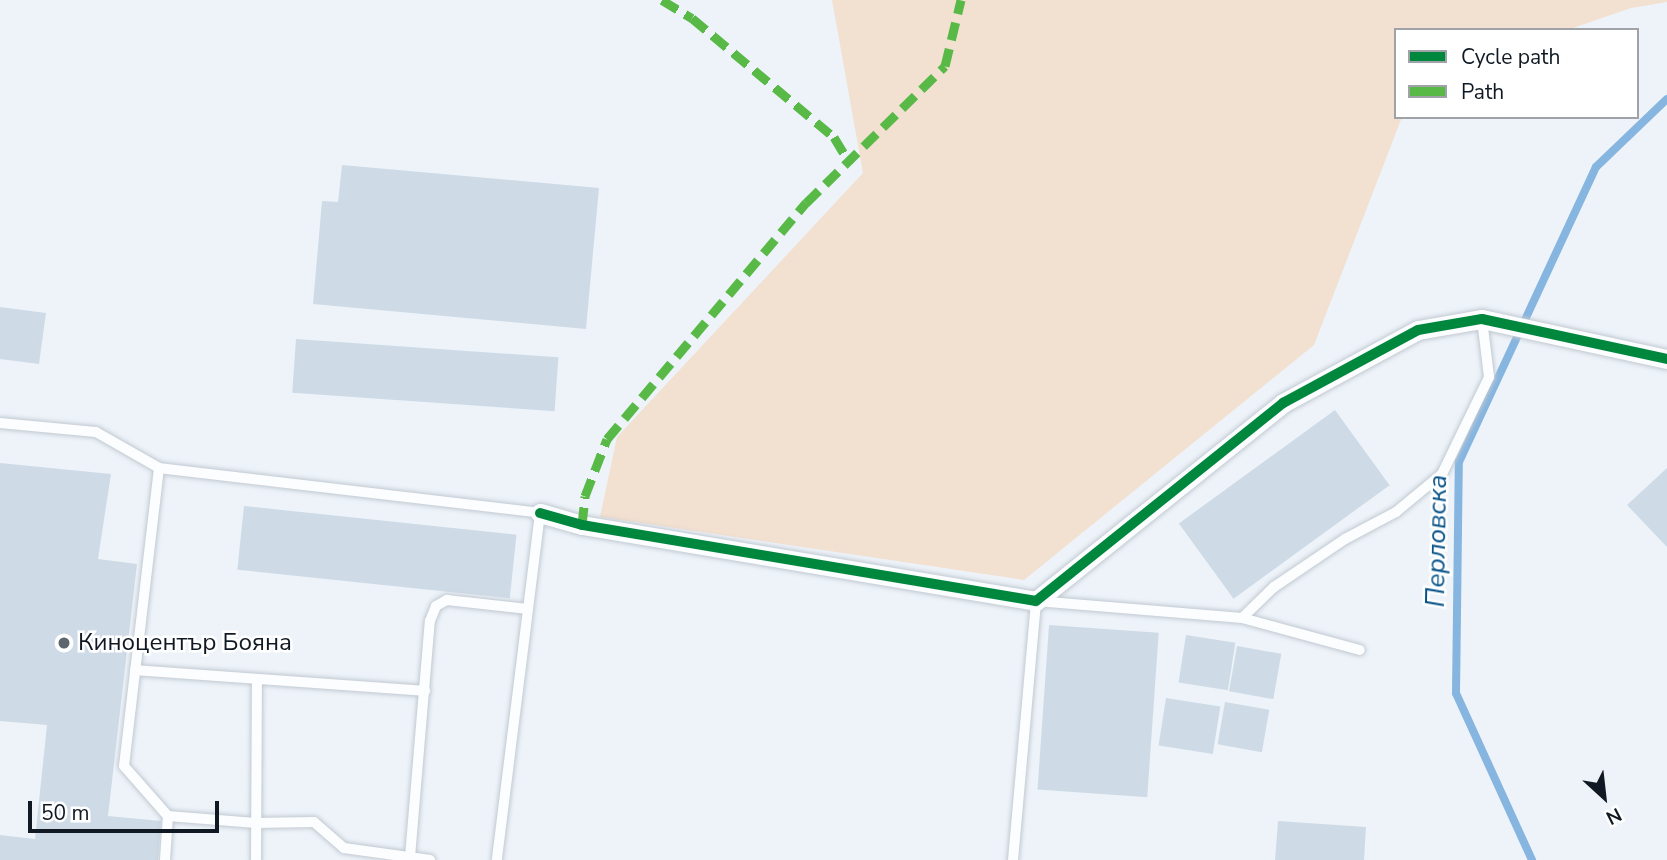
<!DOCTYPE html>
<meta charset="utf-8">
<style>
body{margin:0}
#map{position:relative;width:1667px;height:860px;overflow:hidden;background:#edf3f9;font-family:"Nunito Sans",sans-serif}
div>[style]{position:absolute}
.green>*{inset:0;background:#f2e0d0}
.stream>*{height:8px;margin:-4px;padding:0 4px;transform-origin:4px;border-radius:4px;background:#86b5e0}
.building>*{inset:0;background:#cedbe7;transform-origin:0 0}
.roads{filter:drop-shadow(0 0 2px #c2c9d1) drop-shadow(0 0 2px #c2c9d1)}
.service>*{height:10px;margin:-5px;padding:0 5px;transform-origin:5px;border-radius:5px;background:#fcfdfe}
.minor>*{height:19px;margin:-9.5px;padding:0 9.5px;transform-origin:9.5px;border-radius:9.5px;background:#fcfdfe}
.quiet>*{height:9px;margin-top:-4.5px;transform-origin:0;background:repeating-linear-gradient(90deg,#58b947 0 18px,transparent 0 27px)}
.cycleway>*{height:10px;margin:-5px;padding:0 5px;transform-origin:5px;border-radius:5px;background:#00873e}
.dots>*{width:19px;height:19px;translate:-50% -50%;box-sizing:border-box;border:4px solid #fff;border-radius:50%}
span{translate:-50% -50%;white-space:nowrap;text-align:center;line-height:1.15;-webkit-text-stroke:5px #fff;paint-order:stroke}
.poi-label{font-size:24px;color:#101923}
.left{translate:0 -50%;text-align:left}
.water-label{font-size:26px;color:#055289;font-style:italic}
.legend{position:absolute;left:1394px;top:28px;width:245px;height:91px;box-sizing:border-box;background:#fff;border:2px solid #9fa3a7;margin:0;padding:9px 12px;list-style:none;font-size:21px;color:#101923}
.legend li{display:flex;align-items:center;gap:14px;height:35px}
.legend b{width:35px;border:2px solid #9fa3a7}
.north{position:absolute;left:1569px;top:762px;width:70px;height:70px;-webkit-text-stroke:5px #fff;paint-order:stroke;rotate:153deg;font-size:19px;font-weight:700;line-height:28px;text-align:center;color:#101923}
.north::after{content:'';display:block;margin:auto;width:24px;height:32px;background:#101923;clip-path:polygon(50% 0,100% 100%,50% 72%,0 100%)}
.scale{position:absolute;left:28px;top:801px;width:191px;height:32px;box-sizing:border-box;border:4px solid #101923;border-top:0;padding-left:9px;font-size:21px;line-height:24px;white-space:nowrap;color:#101923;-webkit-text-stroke:5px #fff;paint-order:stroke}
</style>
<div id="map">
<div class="green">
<div style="clip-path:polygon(832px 0,1667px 0,1667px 2px,1631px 8px,1567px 30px,1396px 30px,1396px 117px,1402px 117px,1314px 345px,1024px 580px,600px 517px,617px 437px,863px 173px)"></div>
</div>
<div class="stream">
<div style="left:1532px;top:860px;width:183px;rotate:-114.5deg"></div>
<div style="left:1456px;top:693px;width:231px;rotate:-89.3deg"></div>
<div style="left:1459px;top:462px;width:325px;rotate:-65.1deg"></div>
<div style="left:1596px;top:167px;width:98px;rotate:-43.8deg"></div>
</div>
<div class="building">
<div style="clip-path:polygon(342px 165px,599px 188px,586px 329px,313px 304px,322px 201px,338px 202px)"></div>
<div style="clip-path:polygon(0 307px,46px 313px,39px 364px,0 359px)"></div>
<div style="left:296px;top:339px;width:263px;height:54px;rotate:4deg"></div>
<div style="left:1335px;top:410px;width:93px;height:193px;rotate:54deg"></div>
<div style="clip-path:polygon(0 463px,111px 474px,98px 559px,137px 564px,108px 816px,161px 821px,158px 860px,0 860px,0 835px,35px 839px,47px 725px,0 721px)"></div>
<div style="clip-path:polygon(1667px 468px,1667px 547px,1627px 505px)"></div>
<div style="left:244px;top:506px;width:274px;height:64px;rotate:6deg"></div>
<div style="left:1049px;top:625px;width:110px;height:165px;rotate:4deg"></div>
<div style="left:1186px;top:635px;width:50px;height:48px;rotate:9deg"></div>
<div style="left:1237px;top:646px;width:45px;height:46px;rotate:10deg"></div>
<div style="left:1166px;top:698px;width:55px;height:48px;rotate:9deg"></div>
<div style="left:1225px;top:702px;width:45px;height:43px;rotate:10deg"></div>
<div style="clip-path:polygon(1278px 821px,1366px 827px,1364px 860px,1275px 860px)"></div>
</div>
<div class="roads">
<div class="service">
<div style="left:0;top:423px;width:96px;rotate:5.4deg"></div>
<div style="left:96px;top:432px;width:73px;rotate:29.7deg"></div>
<div style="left:159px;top:468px;width:384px;rotate:6.7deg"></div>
<div style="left:540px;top:513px;width:350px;rotate:97.1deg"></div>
<div style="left:159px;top:468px;width:300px;rotate:96.7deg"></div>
<div style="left:124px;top:766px;width:67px;rotate:48.7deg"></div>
<div style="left:168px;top:816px;width:44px;rotate:93.9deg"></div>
<div style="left:1242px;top:618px;width:45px;rotate:-44.1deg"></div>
<div style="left:1274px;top:587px;width:86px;rotate:-34.1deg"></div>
<div style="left:1345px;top:539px;width:58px;rotate:-27.9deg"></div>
<div style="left:1396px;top:512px;width:60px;rotate:-39.6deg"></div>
<div style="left:1442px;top:474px;width:108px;rotate:-64.1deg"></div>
<div style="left:1489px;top:377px;width:58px;rotate:-96.9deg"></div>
<div style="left:135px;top:670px;width:291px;rotate:4.1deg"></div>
<div style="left:168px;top:816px;width:88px;rotate:4.5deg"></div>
<div style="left:256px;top:823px;width:58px;rotate:-1deg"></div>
<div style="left:314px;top:822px;width:40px;rotate:41deg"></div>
<div style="left:344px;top:848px;width:87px;rotate:7.9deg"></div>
<div style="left:410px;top:857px;width:237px;rotate:-85.2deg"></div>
<div style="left:430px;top:621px;width:16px;rotate:-68deg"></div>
<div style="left:436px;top:606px;width:13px;rotate:-29deg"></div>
<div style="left:447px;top:600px;width:81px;rotate:6.3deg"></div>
<div style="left:256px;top:860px;width:181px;rotate:-89.7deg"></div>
<div style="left:1013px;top:860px;width:260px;rotate:-84.9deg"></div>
<div style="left:1036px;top:601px;width:207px;rotate:4.7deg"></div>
<div style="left:1242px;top:618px;width:122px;rotate:15.2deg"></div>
</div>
<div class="minor">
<div style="left:540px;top:513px;width:44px;rotate:15.9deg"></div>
<div style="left:582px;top:525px;width:460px;rotate:9.5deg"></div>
<div style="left:1036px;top:601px;width:317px;rotate:-38.7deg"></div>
<div style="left:1283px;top:403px;width:153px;rotate:-28.4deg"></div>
<div style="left:1418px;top:330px;width:65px;rotate:-9.8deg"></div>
<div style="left:1482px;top:319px;width:189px;rotate:12.2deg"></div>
</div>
</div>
<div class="quiet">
<div style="left:662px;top:0;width:35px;rotate:31deg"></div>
<div style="left:692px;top:18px;width:185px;rotate:40deg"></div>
<div style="left:834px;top:137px;width:27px;rotate:59deg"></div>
<div style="left:582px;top:525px;width:29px;rotate:-84deg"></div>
<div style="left:585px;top:496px;width:61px;rotate:-68.9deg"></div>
<div style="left:607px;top:439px;width:309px;rotate:-49.9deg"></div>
<div style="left:806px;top:203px;width:195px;rotate:-44.6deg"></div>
<div style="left:945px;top:66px;width:68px;rotate:-76.4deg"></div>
</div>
<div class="cycleway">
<div style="left:540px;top:513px;width:44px;rotate:15.9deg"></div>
<div style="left:582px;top:525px;width:460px;rotate:9.5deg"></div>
<div style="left:1036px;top:601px;width:317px;rotate:-38.7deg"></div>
<div style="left:1283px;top:403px;width:153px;rotate:-28.4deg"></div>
<div style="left:1418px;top:330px;width:65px;rotate:-9.8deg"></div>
<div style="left:1482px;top:319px;width:189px;rotate:12.2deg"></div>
</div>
<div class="dots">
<div style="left:64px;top:643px;background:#5d656e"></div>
</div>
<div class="poi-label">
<span class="left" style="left:78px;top:643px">Киноцентър Бояна</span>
</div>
<div class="water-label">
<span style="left:1437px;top:541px;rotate:-89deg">Перловска</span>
</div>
<ul class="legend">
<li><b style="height:9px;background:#00873e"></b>Cycle path</li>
<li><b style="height:9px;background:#58b947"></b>Path</li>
</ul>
<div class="north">N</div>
<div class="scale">50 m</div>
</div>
